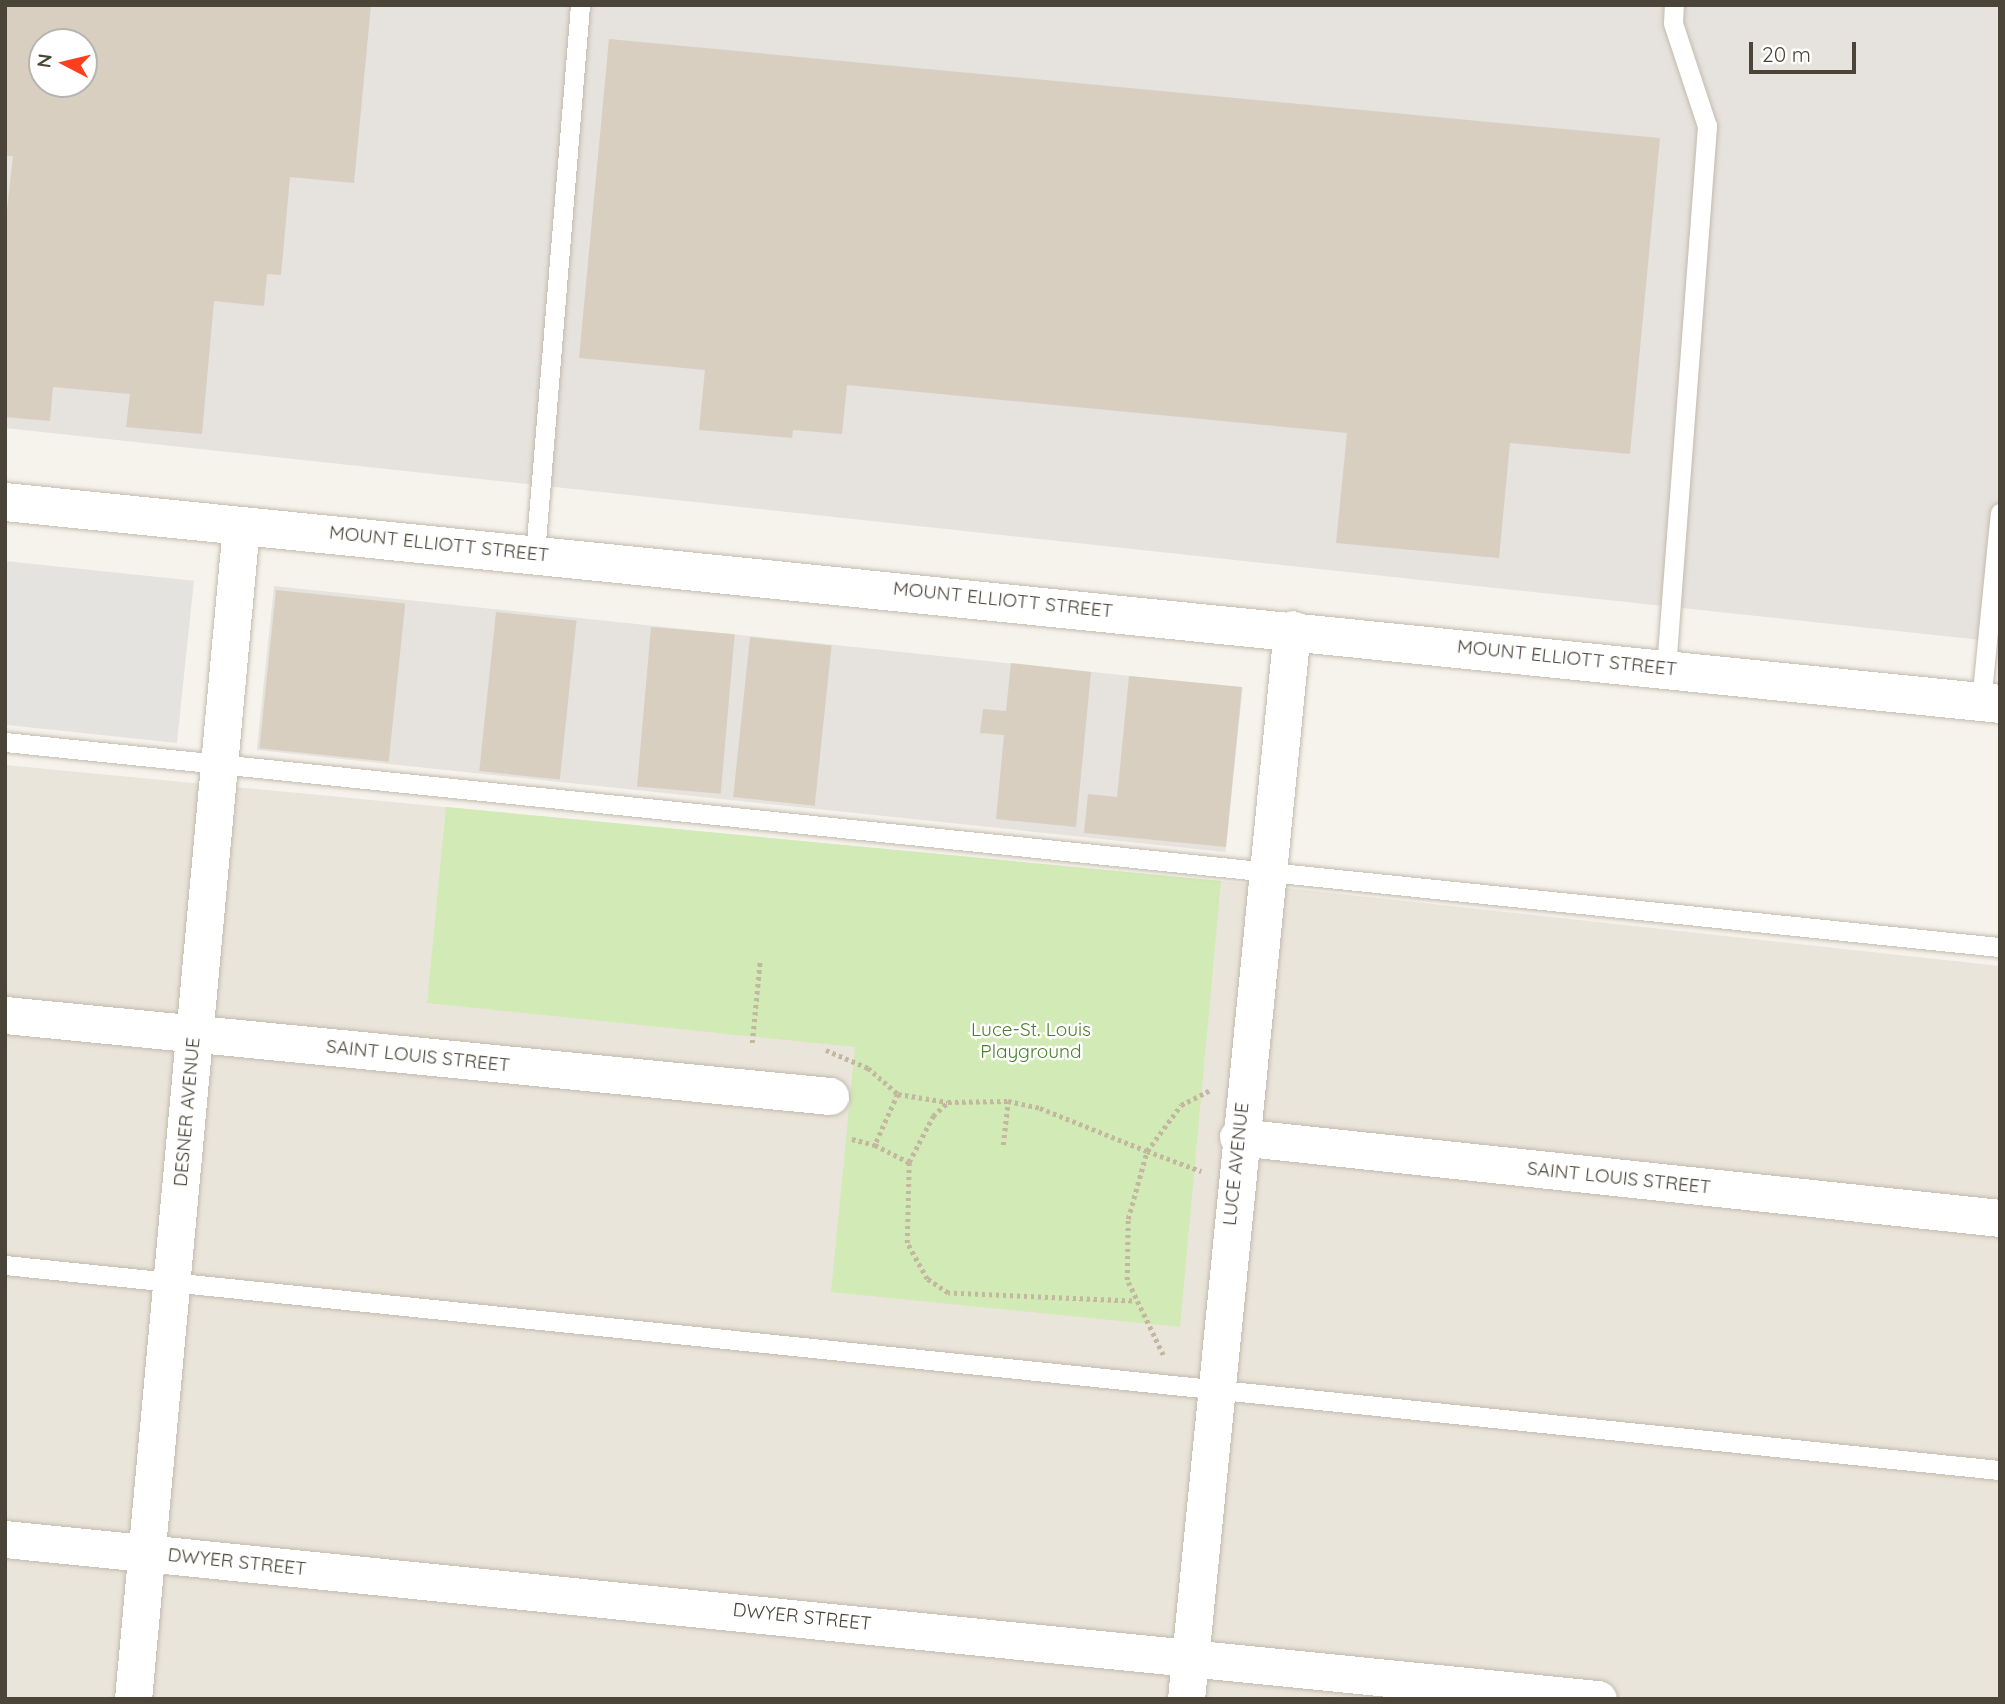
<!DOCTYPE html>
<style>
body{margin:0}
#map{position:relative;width:2005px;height:1704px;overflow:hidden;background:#f6f3ec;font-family:Quicksand,sans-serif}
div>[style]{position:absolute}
.residential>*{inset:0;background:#eae5da}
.industrial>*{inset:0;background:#e6e2dd;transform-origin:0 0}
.green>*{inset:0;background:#d2eab5}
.parking>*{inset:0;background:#e5e3e0;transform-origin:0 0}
.building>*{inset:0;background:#d8cfc1;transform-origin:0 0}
.path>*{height:4.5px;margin-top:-2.25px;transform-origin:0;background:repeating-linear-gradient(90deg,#c4b79f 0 3.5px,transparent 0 7px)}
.roads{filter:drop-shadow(0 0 2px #c2bbae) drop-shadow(0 0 2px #c2bbae)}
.service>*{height:19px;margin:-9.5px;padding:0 9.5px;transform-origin:9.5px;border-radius:9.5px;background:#fff}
.minor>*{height:37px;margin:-18.5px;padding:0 18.5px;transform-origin:18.5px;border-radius:18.5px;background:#fff}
.tertiary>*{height:38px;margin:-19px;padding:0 19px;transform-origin:19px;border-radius:19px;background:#fff}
span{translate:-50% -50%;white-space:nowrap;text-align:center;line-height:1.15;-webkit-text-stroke:5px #fff;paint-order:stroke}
.street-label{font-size:19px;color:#4b4439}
.park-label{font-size:19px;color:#4a7f2a}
.frame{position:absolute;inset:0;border:7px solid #4b4439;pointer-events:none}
.north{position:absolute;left:28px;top:28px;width:70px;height:70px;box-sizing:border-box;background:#fff;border:2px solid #b7b4b0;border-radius:50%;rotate:277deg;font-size:19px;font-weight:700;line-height:28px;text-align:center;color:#4b4439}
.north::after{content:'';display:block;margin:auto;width:24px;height:32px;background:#fc3f1d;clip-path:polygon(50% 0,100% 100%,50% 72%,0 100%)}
.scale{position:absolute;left:1749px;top:42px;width:107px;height:32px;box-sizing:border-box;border:4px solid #4b4439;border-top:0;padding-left:9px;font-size:21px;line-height:24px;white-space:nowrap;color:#4b4439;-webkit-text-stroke:5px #fff;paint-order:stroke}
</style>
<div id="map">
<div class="residential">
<div style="clip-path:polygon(5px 765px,1221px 881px,2000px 966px,2000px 1699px,5px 1699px)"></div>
</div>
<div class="industrial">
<div style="clip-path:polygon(evenodd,5px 5px,2000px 5px,2000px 642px,5px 428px,5px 5px,42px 42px,84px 42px,84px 84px,42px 84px,42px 42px)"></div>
<div style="left:274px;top:586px;width:974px;height:165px;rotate:6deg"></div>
</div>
<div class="green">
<div style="clip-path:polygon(446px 807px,1221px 881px,1180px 1327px,831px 1292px,855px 1047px,427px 1003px)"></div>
</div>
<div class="parking">
<div style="left:5px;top:561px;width:190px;height:163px;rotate:6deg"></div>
</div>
<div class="building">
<div style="clip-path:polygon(evenodd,5px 5px,371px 5px,354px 183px,290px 177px,281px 275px,267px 274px,264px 306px,214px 301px,202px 434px,126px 427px,130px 394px,53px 387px,50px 421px,5px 417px,5px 227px,13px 156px,5px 156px,5px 5px,42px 42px,84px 42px,84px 84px,42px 84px,42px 42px)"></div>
<div style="clip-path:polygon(609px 39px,1660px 138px,1630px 454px,1510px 443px,1499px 558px,1336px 543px,1347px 433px,847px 385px,842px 434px,793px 430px,792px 438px,699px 430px,705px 370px,579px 358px)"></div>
<div style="left:276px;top:590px;width:130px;height:159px;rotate:6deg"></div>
<div style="left:496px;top:612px;width:81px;height:160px;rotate:6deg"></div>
<div style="left:651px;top:627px;width:84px;height:160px;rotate:5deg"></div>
<div style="left:750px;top:637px;width:82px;height:161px;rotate:6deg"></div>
<div style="clip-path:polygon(1011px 663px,1091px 672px,1076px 827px,996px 819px,1004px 735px,980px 733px,983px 709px,1006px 711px)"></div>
<div style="clip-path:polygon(1129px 676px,1242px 687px,1226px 847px,1084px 833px,1088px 794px,1117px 797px)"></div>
</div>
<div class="path">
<div style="left:752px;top:1043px;width:83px;rotate:-84.5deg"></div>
<div style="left:826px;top:1050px;width:46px;rotate:23.2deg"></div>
<div style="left:868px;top:1068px;width:40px;rotate:41deg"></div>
<div style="left:898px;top:1094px;width:50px;rotate:9.3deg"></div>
<div style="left:898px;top:1094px;width:56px;rotate:114.3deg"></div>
<div style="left:875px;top:1145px;width:38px;rotate:27deg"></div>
<div style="left:852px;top:1139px;width:24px;rotate:15deg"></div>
<div style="left:1003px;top:1145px;width:44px;rotate:-83.5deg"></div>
<div style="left:1132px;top:1301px;width:184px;rotate:-177.5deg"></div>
<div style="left:948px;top:1293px;width:25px;rotate:-146deg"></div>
<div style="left:927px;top:1279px;width:41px;rotate:-119.1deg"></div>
<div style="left:907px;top:1243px;width:81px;rotate:-88.6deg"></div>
<div style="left:909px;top:1162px;width:52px;rotate:-62.4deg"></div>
<div style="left:933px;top:1116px;width:21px;rotate:-43deg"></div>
<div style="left:948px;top:1102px;width:60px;rotate:-1deg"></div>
<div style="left:1008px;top:1101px;width:33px;rotate:12deg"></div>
<div style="left:1040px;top:1108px;width:115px;rotate:21.9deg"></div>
<div style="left:1147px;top:1151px;width:57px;rotate:-53.5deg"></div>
<div style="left:1181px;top:1105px;width:33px;rotate:-27deg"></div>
<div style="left:1163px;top:1355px;width:83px;rotate:-115.6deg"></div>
<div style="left:1127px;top:1280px;width:61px;rotate:-89.1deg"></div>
<div style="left:1128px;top:1219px;width:71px;rotate:-74.4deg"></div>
<div style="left:1147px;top:1151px;width:58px;rotate:20.3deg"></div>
</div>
<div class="roads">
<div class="service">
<div style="left:535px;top:554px;width:551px;rotate:-85.31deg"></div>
<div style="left:1666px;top:668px;width:544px;rotate:-85.67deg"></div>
<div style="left:1707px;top:126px;width:108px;rotate:-108.3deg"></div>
<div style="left:1673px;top:23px;width:18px;rotate:-87deg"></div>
<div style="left:1981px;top:702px;width:190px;rotate:-84.3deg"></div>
<div style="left:5px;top:742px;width:2006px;rotate:5.87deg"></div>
<div style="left:5px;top:1265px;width:2006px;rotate:5.87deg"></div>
</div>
<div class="minor">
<div style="left:5px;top:1015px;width:829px;rotate:5.61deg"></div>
<div style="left:1238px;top:1137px;width:766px;rotate:6.07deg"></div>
<div style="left:5px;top:1539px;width:1601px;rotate:5.74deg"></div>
<div style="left:133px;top:1699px;width:1179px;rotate:-84.74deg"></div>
<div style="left:1186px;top:1699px;width:1075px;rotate:-84.34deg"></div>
</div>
<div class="tertiary">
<div style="left:5px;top:502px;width:2005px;rotate:5.78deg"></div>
</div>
</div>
<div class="street-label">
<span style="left:439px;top:544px;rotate:6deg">MOUNT ELLIOTT STREET</span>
<span style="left:1003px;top:600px;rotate:6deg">MOUNT ELLIOTT STREET</span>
<span style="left:1567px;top:658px;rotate:6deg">MOUNT ELLIOTT STREET</span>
<span style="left:418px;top:1056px;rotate:6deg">SAINT LOUIS STREET</span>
<span style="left:187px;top:1112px;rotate:-85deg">DESNER AVENUE</span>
<span style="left:1236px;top:1164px;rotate:-84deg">LUCE AVENUE</span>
<span style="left:1619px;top:1178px;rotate:6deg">SAINT LOUIS STREET</span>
<span style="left:237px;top:1562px;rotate:6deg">DWYER STREET</span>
<span style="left:802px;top:1617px;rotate:6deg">DWYER STREET</span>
</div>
<div class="park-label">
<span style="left:1031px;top:1041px">Luce-St. Louis<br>Playground</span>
</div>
<div class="frame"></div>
<div class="north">N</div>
<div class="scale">20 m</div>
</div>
